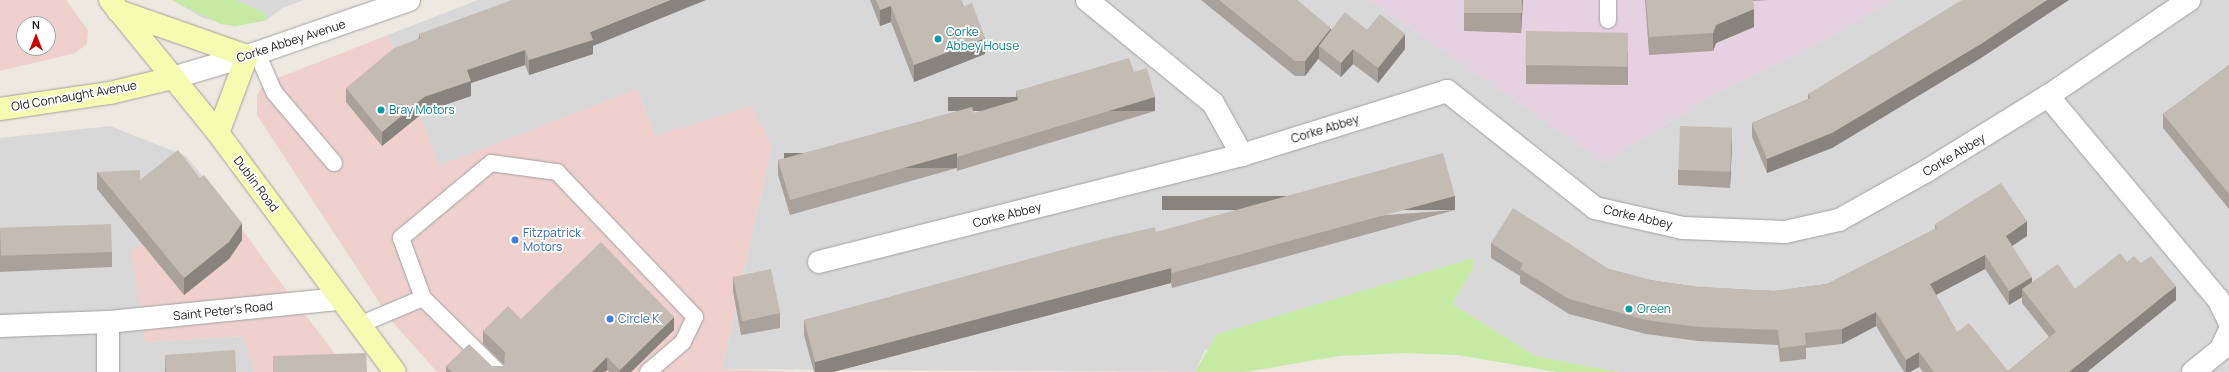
<!DOCTYPE html>
<style>
body{margin:0}
#map{position:relative;width:2229px;height:372px;overflow:hidden;background:#ede9e0;font-family:Manrope,sans-serif}
div>[style]{position:absolute}
.residential>*{inset:0;background:#d9d8d8}
.commercial>*{inset:0;background:#efd0cd}
.industrial>*{inset:0;background:#e6d1e2}
.grass>*{inset:0;background:#c4eaa3}
.roads{filter:drop-shadow(0 0 1px #a2a2a2) drop-shadow(0 0 1px #a2a2a2)}
.lane>*{height:16px;margin:-8px;padding:0 8px;transform-origin:8px;border-radius:8px;background:#fff}
.street>*{height:22px;margin:-11px;padding:0 11px;transform-origin:11px;border-radius:11px;background:#fff}
.secondary>*{height:22px;margin:-11px;padding:0 11px;transform-origin:11px;border-radius:11px;background:#f5fbb0}
.wall>*{inset:0;background:#a9a19a}
.shaded-wall>*{inset:0;background:#89837d;transform-origin:0 0}
.building>*{inset:0;background:#c4bbb3;transform-origin:0 0}
.dots>*{width:11px;height:11px;translate:-50% -50%;box-sizing:border-box;border:2px solid #fff;border-radius:50%}
span{translate:-50% -50%;white-space:nowrap;text-align:center;line-height:1.15;-webkit-text-stroke:3.5px #fff;paint-order:stroke}
.culture-label{font-size:12px;color:#0d838f}
.left{translate:0 -50%;text-align:left}
.street-label{font-size:12px;color:#1b1b1b}
.shop-label{font-size:12px;color:#366cbe}
.north{position:absolute;left:16px;top:16px;width:40px;height:40px;box-sizing:border-box;background:#fff;border:1px solid #a4a4a4;border-radius:50%;rotate:0deg;font-size:11px;font-weight:700;line-height:16px;text-align:center;color:#1b1b1b}
.north::after{content:'';display:block;margin:auto;width:14px;height:18px;background:#c50500;clip-path:polygon(50% 0,100% 100%,50% 72%,0 100%)}
</style>
<div id="map">
<div class="residential">
<div style="clip-path:polygon(172px 0,304px 0,282px 8px,267px 20px,235px 26px,203px 18px)"></div>
<div style="clip-path:polygon(478px 0,1370px 0,1604px 162px,1720px 91px,1806px 51px,1892px 0,2229px 0,2229px 372px,1618px 372px,1535px 356px,1452px 304px,1473px 268px,1474px 258px,1205px 350px,1195px 372px,722px 369px,772px 145px,655px 136px,637px 89px,439px 167px,388px 35px)"></div>
<div style="clip-path:polygon(110px 126px,186px 156px,214px 190px,145px 342px,244px 336px,254px 372px,0 372px,0 138px)"></div>
</div>
<div class="commercial">
<div style="clip-path:polygon(evenodd,0 0,66px 0,88px 30px,87px 44px,75px 53px,0 71px,0 0,24px 24px,48px 24px,48px 48px,24px 48px,24px 24px)"></div>
<div style="clip-path:polygon(388px 35px,439px 166px,637px 89px,655px 136px,751px 106px,772px 145px,722px 369px,796px 372px,437px 372px,390px 319px,257px 115px,257px 95px,265px 83px)"></div>
<div style="clip-path:polygon(214px 190px,275px 275px,349px 372px,254px 372px,243px 336px,145px 342px,131px 251px)"></div>
</div>
<div class="industrial">
<div style="clip-path:polygon(1370px 0,1892px 0,1806px 51px,1720px 91px,1604px 162px)"></div>
</div>
<div class="grass">
<div style="clip-path:polygon(172px 0,235px 0,265px 13px,267px 20px,235px 26px,221px 24px)"></div>
<div style="clip-path:polygon(1474px 258px,1473px 268px,1452px 304px,1535px 356px,1618px 372px,1556px 372px,1457px 355px,1404px 353px,1339px 356px,1245px 372px,1195px 372px,1217px 334px)"></div>
</div>
<div class="roads">
<div class="lane">
<div style="left:1608px;top:20px;width:20px;rotate:-90deg"></div>
<div style="left:257px;top:53px;width:43px;rotate:66.4deg"></div>
<div style="left:274px;top:92px;width:93px;rotate:49.8deg"></div>
<div style="left:423px;top:298px;width:64px;rotate:-110.1deg"></div>
<div style="left:401px;top:238px;width:117px;rotate:-39.8deg"></div>
<div style="left:491px;top:163px;width:67px;rotate:7.8deg"></div>
<div style="left:557px;top:172px;width:200px;rotate:46.4deg"></div>
<div style="left:695px;top:317px;width:28px;rotate:116deg"></div>
<div style="left:683px;top:342px;width:46px;rotate:139.4deg"></div>
<div style="left:359px;top:325px;width:69px;rotate:-22.9deg"></div>
<div style="left:423px;top:298px;width:105px;rotate:44.6deg"></div>
</div>
<div class="street">
<div style="left:1087px;top:0;width:163px;rotate:39.3deg"></div>
<div style="left:1213px;top:103px;width:60px;rotate:60.9deg"></div>
<div style="left:1242px;top:155px;width:215px;rotate:-17.3deg"></div>
<div style="left:1447px;top:91px;width:189px;rotate:38.3deg"></div>
<div style="left:1595px;top:208px;width:90px;rotate:12.8deg"></div>
<div style="left:1683px;top:228px;width:102px;rotate:2.2deg"></div>
<div style="left:1785px;top:232px;width:55px;rotate:-12.5deg"></div>
<div style="left:1839px;top:220px;width:102px;rotate:-29.3deg"></div>
<div style="left:1928px;top:170px;width:141px;rotate:-31.7deg"></div>
<div style="left:2048px;top:96px;width:171px;rotate:-34.2deg"></div>
<div style="left:172px;top:78px;width:89px;rotate:-16.4deg"></div>
<div style="left:257px;top:53px;width:161px;rotate:-19.2deg"></div>
<div style="left:2048px;top:96px;width:265px;rotate:50.1deg"></div>
<div style="left:2218px;top:299px;width:25px;rotate:64deg"></div>
<div style="left:819px;top:262px;width:436px;rotate:-14.2deg"></div>
<div style="left:108px;top:322px;width:50px;rotate:90deg"></div>
<div style="left:0;top:326px;width:108px;rotate:-2.1deg"></div>
<div style="left:108px;top:322px;width:232px;rotate:-5.7deg"></div>
<div style="left:2193px;top:372px;width:36px;rotate:-39deg"></div>
<div style="left:2221px;top:349px;width:19px;rotate:-65deg"></div>
</div>
<div class="secondary">
<div style="left:110px;top:0;width:171px;rotate:50.9deg"></div>
<div style="left:218px;top:133px;width:297px;rotate:53.5deg"></div>
<div style="left:118px;top:11px;width:137px;rotate:19.2deg"></div>
<div style="left:247px;top:56px;width:82px;rotate:110.6deg"></div>
<div style="left:0;top:109px;width:111px;rotate:-8.3deg"></div>
<div style="left:110px;top:93px;width:64px;rotate:-13.6deg"></div>
</div>
</div>
<div class="wall">
<div style="clip-path:polygon(870px 0,961px 0,985px 54px,914px 82px,891px 22px,880px 26px)"></div>
<div style="clip-path:polygon(1201px 0,1297px 0,1331px 30px,1367px 30px,1405px 49px,1378px 83px,1353px 64px,1341px 77px,1319px 60px,1319px 58px,1305px 76px,1295px 76px)"></div>
<div style="clip-path:polygon(1523px 0,1521px 33px,1464px 31px,1464px 13px)"></div>
<div style="clip-path:polygon(1645px 0,1770px 0,1753px 1px,1754px 27px,1716px 43px,1713px 51px,1649px 55px)"></div>
<div style="clip-path:polygon(419px 34px,593px 46px,593px 54px,529px 75px,525px 65px,471px 83px,471px 96px,424px 112px,382px 146px,346px 102px,346px 88px,419px 38px)"></div>
<div style="clip-path:polygon(1628px 51px,1628px 85px,1526px 84px,1526px 65px)"></div>
<div style="clip-path:polygon(1981px 58px,1832px 148px,1767px 173px,1752px 137px,1752px 123px,1808px 99px,1808px 94px)"></div>
<div style="clip-path:polygon(2229px 65px,2229px 209px,2163px 128px,2163px 114px)"></div>
<div style="clip-path:polygon(1134px 72px,1155px 111px,957px 171px,957px 168px,790px 215px,778px 175px,778px 160px,974px 113px,1016px 101px,1016px 91px)"></div>
<div style="clip-path:polygon(1732px 143px,1730px 188px,1678px 185px,1678px 170px)"></div>
<div style="clip-path:polygon(97px 172px,140px 180px,242px 240px,229px 259px,184px 295px,97px 189px)"></div>
<div style="clip-path:polygon(1455px 210px,1172px 288px,1171px 283px,833px 372px,814px 372px,804px 335px,804px 320px,1156px 232px)"></div>
<div style="clip-path:polygon(evenodd,1935px 224px,2027px 236px,2012px 246px,2032px 282px,2075px 289px,2127px 262px,2141px 263px,2176px 300px,2087px 372px,1923px 372px,1919px 367px,1910px 372px,1904px 372px,1876px 326px,1842px 344px,1806px 348px,1806px 359px,1780px 362px,1778px 345px,1698px 341px,1646px 334px,1569px 314px,1520px 283px,1520px 276px,1491px 258px,1491px 243px,1609px 269px,1650px 280px,1698px 287px,1774px 291px,1827px 284px,1935px 229px,1935px 224px,1985px 269px,2009px 305px,2022px 297px,2022px 303px,2049px 337px,2008px 371px,1957px 332px,1936px 295px,1985px 269px)"></div>
<div style="clip-path:polygon(0 229px,112px 252px,112px 267px,0 272px)"></div>
<div style="clip-path:polygon(733px 276px,780px 313px,780px 328px,741px 335px,733px 291px)"></div>
<div style="clip-path:polygon(521px 319px,674px 330px,631px 372px,609px 372px,607px 370px,605px 372px,446px 372px,446px 366px,504px 366px,504px 365px,483px 344px,483px 331px)"></div>
<div style="clip-path:polygon(165px 355px,236px 372px,165px 372px)"></div>
</div>
<div class="shaded-wall">
<div style="clip-path:polygon(670px 0,706px 0,593px 46px,593px 54px,529px 75px,529px 60px,590px 32px)"></div>
<div style="clip-path:polygon(1522px 0,1523px 0,1521px 33px,1521px 14px)"></div>
<div style="clip-path:polygon(2047px 0,2069px 0,1981px 58px,1832px 148px,1767px 173px,1767px 159px)"></div>
<div style="clip-path:polygon(891px 6px,891px 22px,880px 26px,880px 10px)"></div>
<div style="clip-path:polygon(1754px 9px,1754px 27px,1716px 43px,1713px 51px,1713px 33px,1716px 25px)"></div>
<div style="clip-path:polygon(1331px 28px,1331px 42px,1319px 46px,1319px 58px,1305px 76px,1305px 61px)"></div>
<div style="clip-path:polygon(1405px 34px,1405px 49px,1378px 83px,1378px 68px)"></div>
<div style="clip-path:polygon(985px 38px,985px 54px,914px 82px,914px 65px)"></div>
<div style="clip-path:polygon(1353px 49px,1353px 64px,1341px 77px,1341px 63px)"></div>
<div style="clip-path:polygon(525px 50px,525px 65px,471px 83px,471px 96px,424px 112px,382px 146px,382px 132px,424px 97px,467px 70px)"></div>
<div style="left:1155px;top:97px;width:14px;height:207px;rotate:90deg"></div>
<div style="clip-path:polygon(1732px 128px,1732px 143px,1730px 188px,1730px 173px)"></div>
<div style="left:957px;top:153px;width:15px;height:173px;rotate:90deg"></div>
<div style="left:1455px;top:196px;width:14px;height:293px;rotate:90deg"></div>
<div style="clip-path:polygon(2027px 221px,2027px 236px,2006px 250px,2006px 236px)"></div>
<div style="clip-path:polygon(242px 223px,242px 240px,229px 259px,184px 295px,184px 278px)"></div>
<div style="clip-path:polygon(1985px 255px,1985px 269px,1930px 298px,1930px 284px)"></div>
<div style="clip-path:polygon(1171px 268px,1171px 283px,833px 372px,815px 372px,815px 362px)"></div>
<div style="clip-path:polygon(2032px 277px,2032px 291px,2022px 289px,2022px 297px,2009px 305px,2009px 291px)"></div>
<div style="clip-path:polygon(2176px 286px,2176px 300px,2087px 372px,2069px 372px)"></div>
<div style="clip-path:polygon(1876px 312px,1876px 326px,1842px 344px,1842px 329px)"></div>
<div style="clip-path:polygon(674px 317px,674px 330px,631px 372px,620px 372px,620px 370px)"></div>
<div style="clip-path:polygon(1919px 352px,1919px 367px,1910px 372px,1906px 372px,1906px 360px)"></div>
<div style="clip-path:polygon(607px 357px,607px 370px,605px 372px,592px 372px)"></div>
</div>
<div class="building">
<div style="clip-path:polygon(512px 0,670px 0,590px 32px,593px 40px,529px 60px,525px 50px,467px 70px,471px 81px,424px 97px,382px 132px,346px 88px,394px 48px,421px 38px,419px 34px)"></div>
<div style="clip-path:polygon(876px 0,961px 0,963px 7px,972px 3px,985px 38px,914px 65px,891px 6px,880px 10px)"></div>
<div style="clip-path:polygon(1219px 0,1297px 0,1331px 28px,1305px 61px,1295px 61px)"></div>
<div style="left:1464px;top:0;width:58px;height:13px"></div>
<div style="clip-path:polygon(1646px 0,1753px 0,1754px 9px,1716px 25px,1713px 33px,1649px 37px)"></div>
<div style="clip-path:polygon(1962px 0,2047px 0,1981px 44px,1832px 133px,1767px 159px,1752px 123px,1811px 98px,1808px 94px)"></div>
<div style="clip-path:polygon(1345px 12px,1367px 30px,1380px 14px,1405px 34px,1378px 68px,1353px 49px,1341px 63px,1319px 46px)"></div>
<div style="left:1526px;top:31px;width:102px;height:34px;rotate:1deg"></div>
<div style="clip-path:polygon(1129px 58px,1134px 72px,1147px 68px,1155px 97px,957px 157px,957px 153px,790px 200px,778px 160px,972px 107px,974px 113px,1018px 100px,1016px 91px)"></div>
<div style="clip-path:polygon(2229px 65px,2229px 194px,2163px 114px)"></div>
<div style="left:1680px;top:126px;width:52px;height:44px;rotate:2deg"></div>
<div style="clip-path:polygon(178px 150px,200px 178px,204px 175px,242px 223px,229px 242px,184px 278px,97px 172px,140px 170px,140px 180px)"></div>
<div style="clip-path:polygon(1443px 153px,1455px 196px,1172px 273px,1171px 268px,815px 362px,804px 320px,1095px 241px,1155px 227px,1156px 232px)"></div>
<div style="clip-path:polygon(2001px 183px,2027px 221px,2006px 236px,2032px 277px,2009px 291px,1985px 255px,1930px 284px,1957px 332px,1969px 323px,2008px 371px,2056px 332px,2022px 289px,2058px 264px,2075px 289px,2120px 253px,2127px 262px,2134px 256px,2141px 263px,2151px 256px,2176px 286px,2069px 372px,1934px 372px,1919px 352px,1906px 360px,1876px 312px,1842px 329px,1805px 333px,1806px 345px,1780px 348px,1778px 330px,1698px 327px,1646px 320px,1569px 299px,1520px 269px,1523px 264px,1491px 243px,1513px 208px,1609px 269px,1650px 280px,1698px 287px,1774px 291px,1827px 284px,1937px 228px,1935px 224px)"></div>
<div style="left:111px;top:224px;width:28px;height:111px;rotate:88deg"></div>
<div style="clip-path:polygon(601px 242px,674px 317px,620px 370px,607px 357px,592px 372px,452px 372px,446px 366px,469px 344px,492px 366px,504px 366px,505px 352px,483px 331px,508px 306px,521px 319px)"></div>
<div style="left:771px;top:269px;width:45px;height:39px;rotate:78deg"></div>
<div style="clip-path:polygon(235px 350px,236px 372px,166px 372px,165px 355px)"></div>
<div style="clip-path:polygon(366px 353px,367px 372px,273px 372px,273px 356px)"></div>
</div>
<div class="dots">
<div style="left:938px;top:39px;background:#0f9aa8"></div>
<div style="left:381px;top:110px;background:#0f9aa8"></div>
<div style="left:515px;top:240px;background:#3f7fe0"></div>
<div style="left:1629px;top:309px;background:#0f9aa8"></div>
<div style="left:610px;top:319px;background:#3f7fe0"></div>
</div>
<div class="culture-label">
<span class="left" style="left:946px;top:39px">Corke<br>Abbey House</span>
<span class="left" style="left:389px;top:110px">Bray Motors</span>
<span class="left" style="left:1637px;top:309px">Oreen</span>
</div>
<div class="street-label">
<span style="left:291px;top:41px;rotate:-18deg">Corke Abbey Avenue</span>
<span style="left:74px;top:96px;rotate:-10deg">Old Connaught Avenue</span>
<span style="left:1325px;top:129px;rotate:-17deg">Corke Abbey</span>
<span style="left:1954px;top:155px;rotate:-31deg">Corke Abbey</span>
<span style="left:256px;top:184px;rotate:53deg">Dublin Road</span>
<span style="left:1007px;top:215px;rotate:-14deg">Corke Abbey</span>
<span style="left:1638px;top:217px;rotate:13deg">Corke Abbey</span>
<span style="left:223px;top:311px;rotate:-6deg">Saint Peter's Road</span>
</div>
<div class="shop-label">
<span class="left" style="left:523px;top:240px">Fitzpatrick<br>Motors</span>
<span class="left" style="left:618px;top:319px">Circle K</span>
</div>
<div class="north">N</div>
</div>
